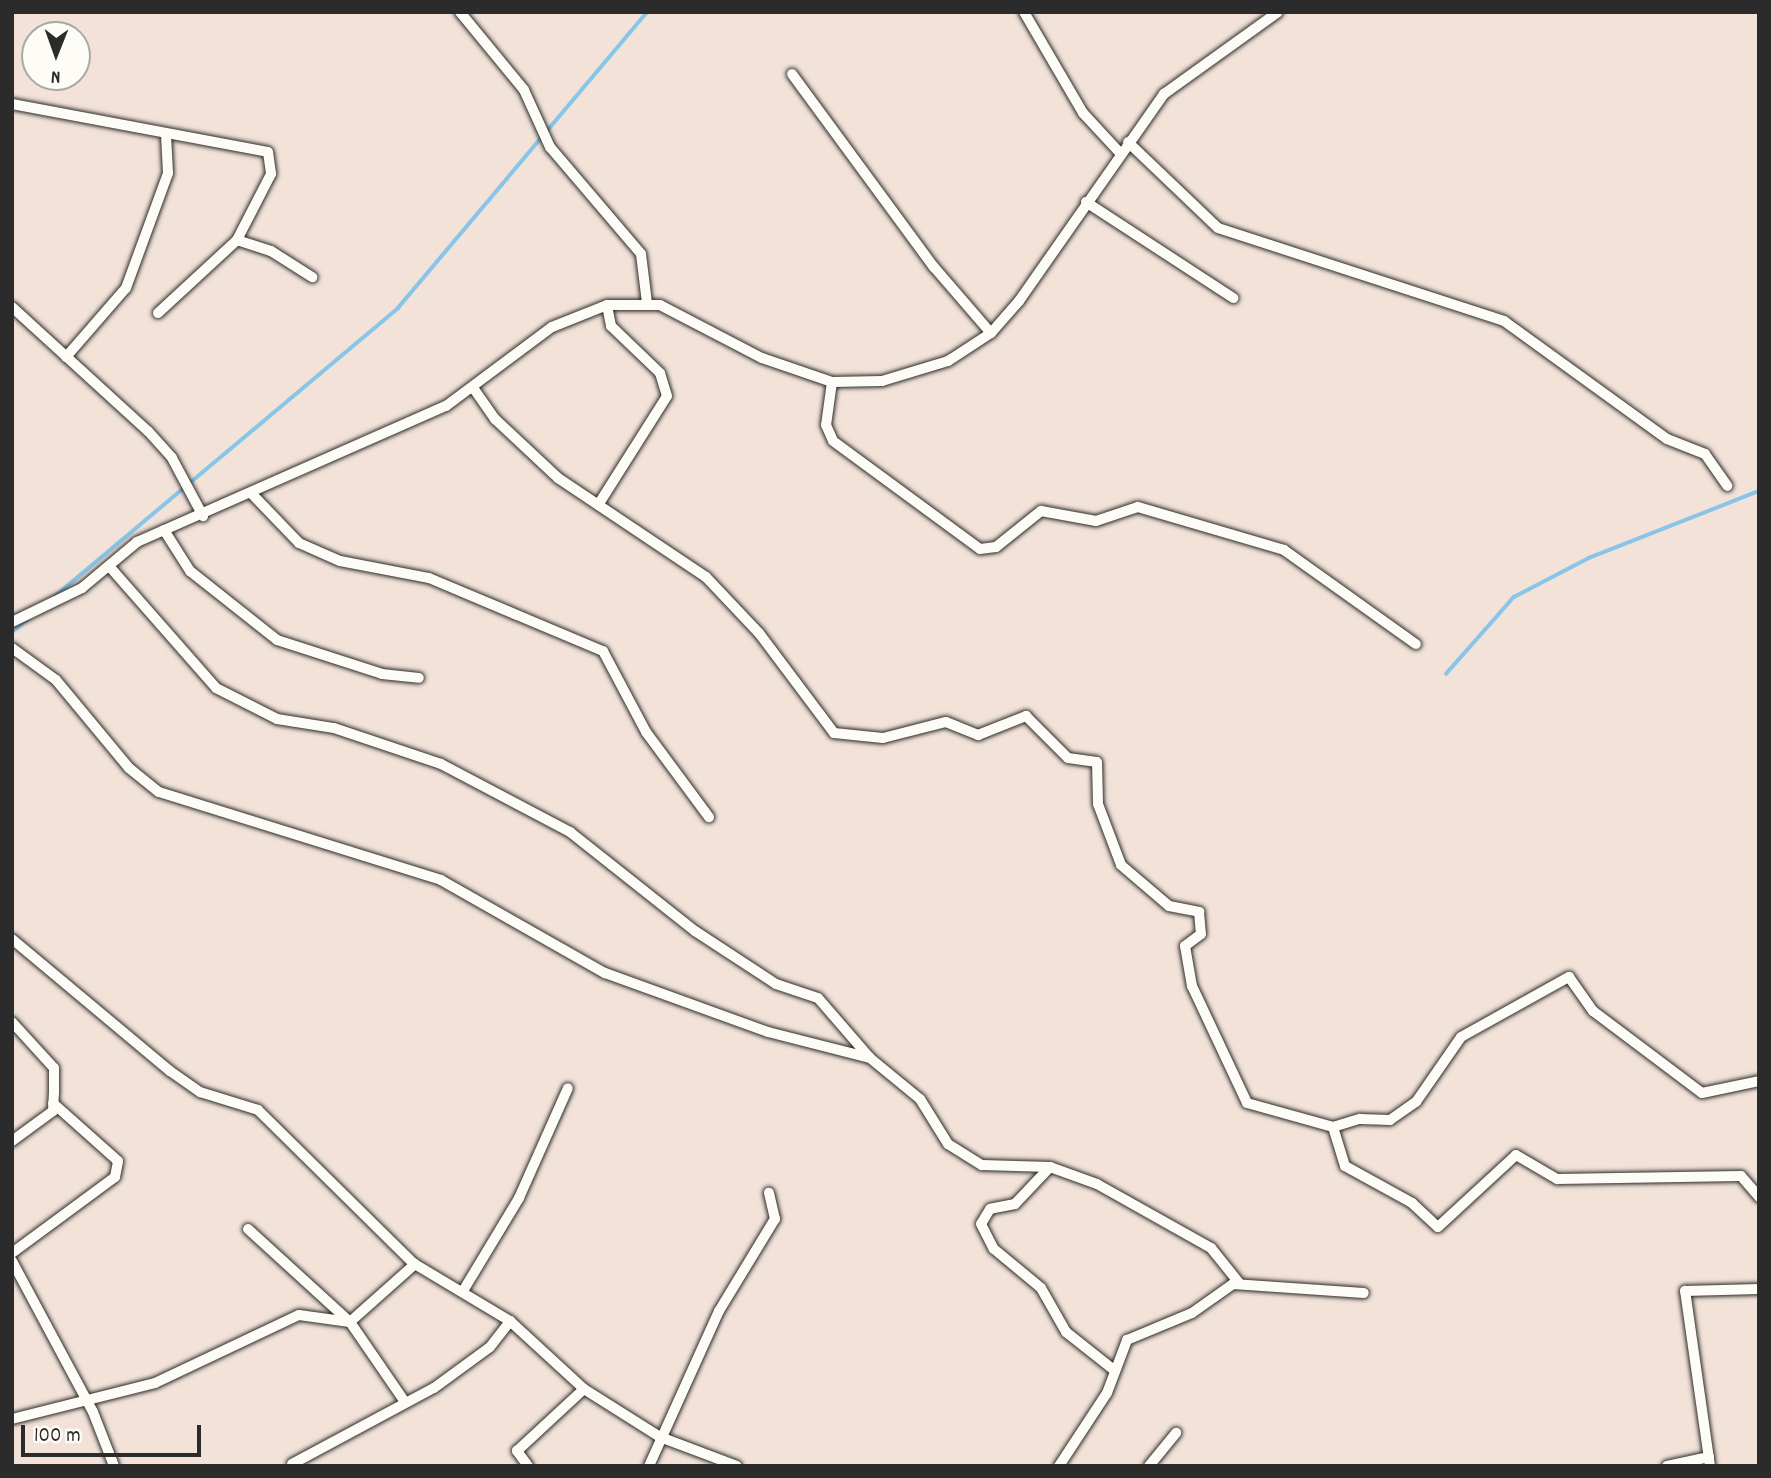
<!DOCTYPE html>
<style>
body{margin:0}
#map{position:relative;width:1771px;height:1478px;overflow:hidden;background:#f2e2d8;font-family:Dekko,sans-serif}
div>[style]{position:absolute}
.stream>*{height:3.5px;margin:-1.75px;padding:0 1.75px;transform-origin:1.75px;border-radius:1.75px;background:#88c5e8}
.roads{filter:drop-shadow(0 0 2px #2b2b2b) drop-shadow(0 0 2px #2b2b2b)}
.street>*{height:10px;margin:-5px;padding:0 5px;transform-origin:5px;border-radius:5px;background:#fdfcf7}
span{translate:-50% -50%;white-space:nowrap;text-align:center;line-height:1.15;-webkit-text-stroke:6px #fdfcf7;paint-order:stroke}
.frame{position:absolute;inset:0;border:14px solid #2b2b2b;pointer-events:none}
.north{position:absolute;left:21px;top:21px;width:70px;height:70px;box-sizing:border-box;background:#fdfcf7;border:2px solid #a9a8a5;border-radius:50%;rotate:181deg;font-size:19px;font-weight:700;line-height:28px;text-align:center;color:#2b2b2b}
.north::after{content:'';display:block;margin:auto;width:24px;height:32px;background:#2b2b2b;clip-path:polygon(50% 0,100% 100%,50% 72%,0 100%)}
.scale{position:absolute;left:21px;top:1425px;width:180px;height:32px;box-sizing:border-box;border:4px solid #2b2b2b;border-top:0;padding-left:9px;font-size:21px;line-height:24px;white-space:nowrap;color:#2b2b2b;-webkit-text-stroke:5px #fdfcf7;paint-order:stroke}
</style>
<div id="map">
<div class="stream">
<div style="left:54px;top:597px;width:449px;rotate:-40deg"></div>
<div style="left:398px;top:308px;width:387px;rotate:-49.9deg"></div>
<div style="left:12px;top:632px;width:19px;rotate:-39deg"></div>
<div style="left:1446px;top:674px;width:103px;rotate:-48.6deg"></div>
<div style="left:1514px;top:597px;width:85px;rotate:-27.5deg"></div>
<div style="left:1589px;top:558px;width:183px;rotate:-21.5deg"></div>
</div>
<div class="roads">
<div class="street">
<div style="left:460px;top:12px;width:101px;rotate:50.6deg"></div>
<div style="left:524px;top:90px;width:63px;rotate:65.5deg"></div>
<div style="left:550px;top:147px;width:140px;rotate:49.6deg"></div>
<div style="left:641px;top:254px;width:49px;rotate:83deg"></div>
<div style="left:1024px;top:12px;width:117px;rotate:59.7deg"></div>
<div style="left:1083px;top:113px;width:54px;rotate:47.2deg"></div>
<div style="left:792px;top:74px;width:240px;rotate:53.7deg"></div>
<div style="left:934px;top:267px;width:87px;rotate:49.2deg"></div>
<div style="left:12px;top:104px;width:260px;rotate:10.6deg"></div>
<div style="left:268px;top:152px;width:22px;rotate:82deg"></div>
<div style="left:271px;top:174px;width:74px;rotate:117.3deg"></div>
<div style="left:1128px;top:142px;width:124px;rotate:43.7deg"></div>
<div style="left:1218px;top:228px;width:301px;rotate:18deg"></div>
<div style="left:1504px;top:321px;width:201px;rotate:35.9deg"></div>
<div style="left:1667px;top:439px;width:41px;rotate:21.5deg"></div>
<div style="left:1705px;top:454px;width:39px;rotate:55deg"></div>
<div style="left:1086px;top:202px;width:176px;rotate:33.1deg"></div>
<div style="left:12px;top:307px;width:184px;rotate:42.4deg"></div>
<div style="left:148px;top:431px;width:36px;rotate:48deg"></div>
<div style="left:172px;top:458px;width:66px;rotate:61.9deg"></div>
<div style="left:158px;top:313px;width:108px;rotate:-42.7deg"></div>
<div style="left:237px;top:240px;width:36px;rotate:18deg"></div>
<div style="left:271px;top:251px;width:49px;rotate:32.4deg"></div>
<div style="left:66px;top:357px;width:91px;rotate:-49deg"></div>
<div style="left:126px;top:288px;width:122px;rotate:-69.9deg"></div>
<div style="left:168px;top:173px;width:38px;rotate:-93deg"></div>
<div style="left:832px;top:382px;width:43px;rotate:97.9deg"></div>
<div style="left:826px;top:425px;width:17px;rotate:66deg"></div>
<div style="left:833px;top:441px;width:182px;rotate:36.3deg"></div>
<div style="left:980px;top:549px;width:16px;rotate:-7deg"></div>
<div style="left:996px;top:547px;width:58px;rotate:-38.7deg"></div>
<div style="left:1041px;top:511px;width:56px;rotate:10.3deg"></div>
<div style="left:1096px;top:521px;width:44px;rotate:-18.4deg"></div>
<div style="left:1138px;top:507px;width:152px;rotate:16.4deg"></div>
<div style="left:1284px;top:550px;width:162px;rotate:35.5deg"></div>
<div style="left:474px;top:389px;width:37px;rotate:55deg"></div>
<div style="left:495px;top:419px;width:86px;rotate:43.1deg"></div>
<div style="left:558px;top:478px;width:178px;rotate:33.8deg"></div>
<div style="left:706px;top:577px;width:77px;rotate:46.6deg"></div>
<div style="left:759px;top:633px;width:125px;rotate:53.1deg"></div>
<div style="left:834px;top:733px;width:49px;rotate:5.8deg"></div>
<div style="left:883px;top:738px;width:65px;rotate:-14.3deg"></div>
<div style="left:946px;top:722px;width:35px;rotate:22deg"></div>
<div style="left:978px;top:735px;width:52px;rotate:-21.6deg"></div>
<div style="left:1026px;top:716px;width:59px;rotate:45deg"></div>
<div style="left:1068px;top:758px;width:29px;rotate:8deg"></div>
<div style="left:1097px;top:762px;width:42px;rotate:88.6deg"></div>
<div style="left:1098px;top:804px;width:65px;rotate:69.3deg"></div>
<div style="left:1121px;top:865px;width:63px;rotate:40.5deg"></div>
<div style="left:1169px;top:906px;width:31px;rotate:11deg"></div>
<div style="left:1199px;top:912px;width:22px;rotate:85deg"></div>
<div style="left:1201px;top:934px;width:20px;rotate:143deg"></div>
<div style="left:1185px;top:946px;width:41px;rotate:80.1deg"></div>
<div style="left:1192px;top:986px;width:129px;rotate:64.8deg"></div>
<div style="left:1247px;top:1103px;width:89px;rotate:15.6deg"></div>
<div style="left:1333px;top:1127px;width:41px;rotate:72.9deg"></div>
<div style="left:1345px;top:1166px;width:77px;rotate:28.9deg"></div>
<div style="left:1412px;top:1203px;width:35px;rotate:43deg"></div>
<div style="left:1438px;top:1227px;width:106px;rotate:-42.7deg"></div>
<div style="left:1516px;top:1155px;width:48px;rotate:30.3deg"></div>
<div style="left:1557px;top:1179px;width:184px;rotate:-0.9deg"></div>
<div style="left:1741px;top:1176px;width:28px;rotate:49deg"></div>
<div style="left:252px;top:494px;width:68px;rotate:46.2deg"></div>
<div style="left:299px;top:543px;width:45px;rotate:23.7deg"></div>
<div style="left:340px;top:561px;width:91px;rotate:10.8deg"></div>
<div style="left:429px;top:578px;width:189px;rotate:22.8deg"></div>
<div style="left:603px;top:651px;width:92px;rotate:62deg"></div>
<div style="left:646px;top:732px;width:106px;rotate:53.5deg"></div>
<div style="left:600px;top:502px;width:125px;rotate:-57.7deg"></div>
<div style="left:667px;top:396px;width:24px;rotate:-107deg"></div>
<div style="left:660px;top:373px;width:68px;rotate:-136.2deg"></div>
<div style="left:611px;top:326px;width:21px;rotate:-101deg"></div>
<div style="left:164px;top:530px;width:49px;rotate:57.6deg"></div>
<div style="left:190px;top:571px;width:111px;rotate:38.4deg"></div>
<div style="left:277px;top:640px;width:110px;rotate:17.9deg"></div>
<div style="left:382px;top:674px;width:37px;rotate:6deg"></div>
<div style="left:109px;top:566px;width:162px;rotate:48.7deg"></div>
<div style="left:216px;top:688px;width:68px;rotate:26.9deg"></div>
<div style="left:277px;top:719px;width:58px;rotate:9deg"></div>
<div style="left:334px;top:728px;width:113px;rotate:18.6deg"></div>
<div style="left:441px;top:764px;width:146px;rotate:27.8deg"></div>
<div style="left:570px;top:832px;width:159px;rotate:38.4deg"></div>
<div style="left:695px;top:931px;width:97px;rotate:33.2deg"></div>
<div style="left:776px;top:984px;width:44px;rotate:18.4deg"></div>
<div style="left:818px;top:998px;width:79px;rotate:49.1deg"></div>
<div style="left:870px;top:1058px;width:65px;rotate:39.4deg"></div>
<div style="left:920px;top:1099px;width:53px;rotate:58.1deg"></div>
<div style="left:948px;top:1144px;width:40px;rotate:32deg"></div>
<div style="left:982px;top:1165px;width:68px;rotate:1.7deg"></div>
<div style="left:1050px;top:1167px;width:50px;rotate:19.9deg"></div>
<div style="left:1097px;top:1184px;width:131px;rotate:29.3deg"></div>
<div style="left:1211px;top:1248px;width:46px;rotate:51.1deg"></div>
<div style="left:12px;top:622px;width:78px;rotate:-25.9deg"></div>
<div style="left:82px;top:588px;width:72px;rotate:-39.9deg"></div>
<div style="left:137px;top:542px;width:338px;rotate:-23.8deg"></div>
<div style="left:446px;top:406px;width:132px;rotate:-36.7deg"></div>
<div style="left:552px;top:327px;width:59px;rotate:-21.8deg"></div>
<div style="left:607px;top:305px;width:53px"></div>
<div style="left:660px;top:305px;width:115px;rotate:27.5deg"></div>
<div style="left:762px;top:358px;width:74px;rotate:18.9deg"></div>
<div style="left:832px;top:382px;width:50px;rotate:-1.1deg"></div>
<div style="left:882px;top:381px;width:69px;rotate:-16.9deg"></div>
<div style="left:948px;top:361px;width:51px;rotate:-33.1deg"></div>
<div style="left:991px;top:333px;width:43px;rotate:-48.8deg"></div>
<div style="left:1019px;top:301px;width:253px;rotate:-55deg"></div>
<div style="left:1164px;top:94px;width:140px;rotate:-35.7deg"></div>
<div style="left:12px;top:648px;width:54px;rotate:36deg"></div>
<div style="left:56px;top:680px;width:114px;rotate:50.3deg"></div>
<div style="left:129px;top:768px;width:38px;rotate:39deg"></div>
<div style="left:159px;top:792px;width:295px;rotate:17.3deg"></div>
<div style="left:441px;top:880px;width:189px;rotate:29.6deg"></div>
<div style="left:605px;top:973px;width:173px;rotate:19.9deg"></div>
<div style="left:768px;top:1032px;width:105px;rotate:14.3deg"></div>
<div style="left:12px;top:939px;width:206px;rotate:39.9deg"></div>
<div style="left:170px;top:1071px;width:37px;rotate:35deg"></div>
<div style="left:200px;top:1092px;width:61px;rotate:17.2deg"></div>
<div style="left:258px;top:1110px;width:218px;rotate:44.6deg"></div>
<div style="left:413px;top:1263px;width:113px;rotate:30.9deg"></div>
<div style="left:510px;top:1321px;width:100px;rotate:42.6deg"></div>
<div style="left:584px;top:1389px;width:90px;rotate:32.3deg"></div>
<div style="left:660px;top:1437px;width:82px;rotate:20.6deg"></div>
<div style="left:12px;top:1022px;width:62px;rotate:47.6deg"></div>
<div style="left:54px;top:1068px;width:24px;rotate:90deg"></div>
<div style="left:54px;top:1092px;width:19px;rotate:93deg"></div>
<div style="left:53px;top:1111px;width:51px;rotate:143.8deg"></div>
<div style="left:1333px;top:1127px;width:28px;rotate:-17deg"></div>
<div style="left:1360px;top:1119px;width:30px;rotate:2deg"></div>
<div style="left:1390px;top:1120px;width:32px;rotate:-35deg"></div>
<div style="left:1416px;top:1102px;width:79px;rotate:-55.3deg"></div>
<div style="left:1461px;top:1037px;width:124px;rotate:-29.1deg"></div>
<div style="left:1569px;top:977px;width:42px;rotate:54.8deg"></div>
<div style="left:1593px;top:1011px;width:136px;rotate:37deg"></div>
<div style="left:1702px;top:1093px;width:58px;rotate:-11.9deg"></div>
<div style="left:1050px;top:1167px;width:51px;rotate:133.4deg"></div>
<div style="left:1015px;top:1204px;width:25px;rotate:169deg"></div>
<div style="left:990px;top:1209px;width:17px;rotate:121deg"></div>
<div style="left:981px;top:1224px;width:28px;rotate:63deg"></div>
<div style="left:994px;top:1249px;width:61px;rotate:39.7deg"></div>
<div style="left:1041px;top:1288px;width:51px;rotate:60.4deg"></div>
<div style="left:1066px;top:1332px;width:61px;rotate:38.4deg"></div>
<div style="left:248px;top:1229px;width:138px;rotate:42.4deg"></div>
<div style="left:350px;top:1322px;width:93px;rotate:55.5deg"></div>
<div style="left:12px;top:1253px;width:128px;rotate:-36.4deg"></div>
<div style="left:115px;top:1177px;width:16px;rotate:-79deg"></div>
<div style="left:118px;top:1161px;width:87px;rotate:-138.3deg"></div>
<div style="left:12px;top:1261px;width:171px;rotate:61.8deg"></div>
<div style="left:93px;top:1412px;width:58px;rotate:68.7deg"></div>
<div style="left:463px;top:1291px;width:109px;rotate:-58.9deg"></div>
<div style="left:519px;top:1198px;width:120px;rotate:-66deg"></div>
<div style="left:12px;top:1419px;width:147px;rotate:-14.1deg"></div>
<div style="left:155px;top:1383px;width:159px;rotate:-25.3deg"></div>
<div style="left:299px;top:1315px;width:51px;rotate:7.8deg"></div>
<div style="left:350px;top:1322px;width:87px;rotate:-41.7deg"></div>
<div style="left:292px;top:1464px;width:161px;rotate:-28.2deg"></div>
<div style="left:434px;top:1388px;width:69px;rotate:-36.2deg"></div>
<div style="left:490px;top:1347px;width:33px;rotate:-52deg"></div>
<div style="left:528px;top:1466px;width:19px;rotate:-126deg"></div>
<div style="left:517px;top:1451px;width:91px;rotate:-42.8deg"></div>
<div style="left:649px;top:1466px;width:170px;rotate:-65.7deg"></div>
<div style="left:719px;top:1311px;width:108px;rotate:-58.7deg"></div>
<div style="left:775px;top:1219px;width:27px;rotate:-103deg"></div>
<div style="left:1059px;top:1466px;width:87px;rotate:-56.7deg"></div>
<div style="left:1107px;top:1393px;width:57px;rotate:-69.3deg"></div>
<div style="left:1127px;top:1340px;width:70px;rotate:-22.6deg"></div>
<div style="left:1192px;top:1313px;width:50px;rotate:-35.3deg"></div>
<div style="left:1233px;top:1284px;width:131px;rotate:3.9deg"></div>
<div style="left:1149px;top:1466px;width:43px;rotate:-50.7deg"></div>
<div style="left:1667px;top:1466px;width:43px;rotate:-12.1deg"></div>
<div style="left:1710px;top:1466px;width:177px;rotate:-98.1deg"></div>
<div style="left:1685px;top:1291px;width:74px;rotate:-1.5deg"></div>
</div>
</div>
<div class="frame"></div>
<div class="north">N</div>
<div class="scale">100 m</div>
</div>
